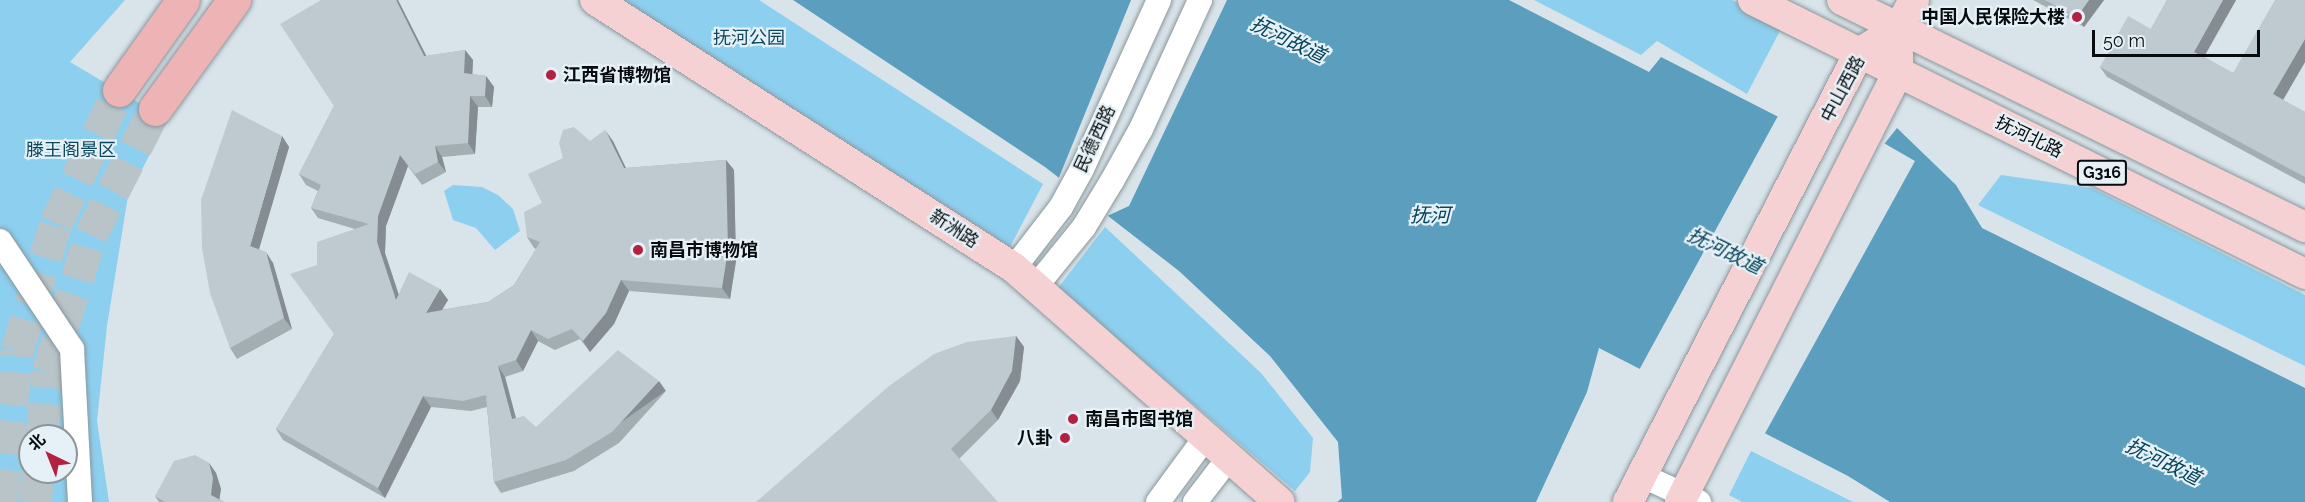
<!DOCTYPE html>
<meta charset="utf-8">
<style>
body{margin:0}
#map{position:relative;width:2305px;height:502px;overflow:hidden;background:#d8e4ea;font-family:Raleway,"Noto Sans SC",sans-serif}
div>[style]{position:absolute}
.green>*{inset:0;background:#8ccfef}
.water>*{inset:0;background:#5b9ebe}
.pier>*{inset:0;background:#d8e4ea}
.highway-tunnel>*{height:33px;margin-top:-16.5px;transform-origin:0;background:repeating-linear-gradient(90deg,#b9c4c9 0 33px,transparent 0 49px)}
.roads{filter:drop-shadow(0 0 2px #8b979c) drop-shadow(0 0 2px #8b979c)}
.minor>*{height:24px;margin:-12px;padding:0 12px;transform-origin:12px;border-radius:12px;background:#fff}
.major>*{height:30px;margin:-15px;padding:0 15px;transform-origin:15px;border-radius:15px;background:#f5d1d3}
.highway>*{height:33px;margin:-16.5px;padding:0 16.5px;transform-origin:16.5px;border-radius:16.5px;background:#eeb3b5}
.wall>*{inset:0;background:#a3aeb3}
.shaded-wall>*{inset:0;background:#858d92;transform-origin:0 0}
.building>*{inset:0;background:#becad0}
.dots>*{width:16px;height:16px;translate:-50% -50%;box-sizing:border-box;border:3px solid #e5f1f7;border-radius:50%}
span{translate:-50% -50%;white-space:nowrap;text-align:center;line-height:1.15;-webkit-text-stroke:4.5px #e5f1f7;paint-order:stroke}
.shield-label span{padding:2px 4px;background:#e5f1f7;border:2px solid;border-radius:4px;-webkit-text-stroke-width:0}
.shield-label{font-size:16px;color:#080c0e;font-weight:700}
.poi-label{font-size:18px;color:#080c0e;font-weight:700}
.right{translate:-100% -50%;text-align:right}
.left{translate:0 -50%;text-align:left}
.park-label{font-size:18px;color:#0d475d}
.street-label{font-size:18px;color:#080c0e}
.water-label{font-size:20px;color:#09445b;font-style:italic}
.north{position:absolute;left:18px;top:424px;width:60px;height:60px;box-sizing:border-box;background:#e5f1f7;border:2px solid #8d959a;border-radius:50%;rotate:317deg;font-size:16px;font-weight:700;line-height:24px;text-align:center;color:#080c0e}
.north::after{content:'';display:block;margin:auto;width:21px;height:27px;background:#b42140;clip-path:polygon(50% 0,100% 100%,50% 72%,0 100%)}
.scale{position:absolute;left:2092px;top:30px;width:168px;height:27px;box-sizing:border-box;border:3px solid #080c0e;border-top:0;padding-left:8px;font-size:18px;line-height:21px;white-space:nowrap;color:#080c0e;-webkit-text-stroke:4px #e5f1f7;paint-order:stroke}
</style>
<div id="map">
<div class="green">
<div style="clip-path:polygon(evenodd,0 0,125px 0,70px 62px,168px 120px,128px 196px,107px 326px,97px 421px,109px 502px,0 502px,0 0,30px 436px,66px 436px,66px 472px,30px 472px,30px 436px)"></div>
<div style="clip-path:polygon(619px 0,759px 0,1043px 184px,1010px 247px)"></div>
<div style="clip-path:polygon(1534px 0,1732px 0,1783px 25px,1747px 94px,1657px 41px,1641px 55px)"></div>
<div style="clip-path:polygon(2001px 175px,2092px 188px,2305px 295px,2305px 366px,1978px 205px)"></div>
<div style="clip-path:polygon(453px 185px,482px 187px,498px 195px,513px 209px,520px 231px,495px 250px,476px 228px,453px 220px,444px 191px)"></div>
<div style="clip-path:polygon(1105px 227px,1261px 373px,1313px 438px,1310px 472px,1295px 491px,1058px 288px)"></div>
<div style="clip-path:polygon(1751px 451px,1853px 502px,1742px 502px,1729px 495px)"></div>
</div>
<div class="water">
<div style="clip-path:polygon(793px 0,1509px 0,1649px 72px,1661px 57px,1869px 163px,1897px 128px,1956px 185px,1982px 228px,2305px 388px,2305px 502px,1890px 502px,1848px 476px,1599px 348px,1587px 392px,1536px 502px,1337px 502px,1342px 498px,1338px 442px,1270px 356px,1179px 271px,1045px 167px)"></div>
</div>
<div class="pier">
<div style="clip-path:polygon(1131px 0,1227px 0,1129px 206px,1105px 217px,1058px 180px)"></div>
<div style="clip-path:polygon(1779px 114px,1868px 160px,1882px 142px,1915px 161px,1763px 437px,1638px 372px)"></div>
</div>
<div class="highway-tunnel">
<div style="left:42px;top:436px;width:64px;rotate:-84.6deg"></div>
<div style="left:48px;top:372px;width:144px;rotate:-72.6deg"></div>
<div style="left:91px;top:235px;width:141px;rotate:-63.1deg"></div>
<div style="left:1px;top:502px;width:152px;rotate:-84deg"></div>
<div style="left:17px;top:351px;width:134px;rotate:-73.1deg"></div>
<div style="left:56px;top:223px;width:147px;rotate:-64.7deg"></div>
<div style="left:35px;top:502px;width:30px;rotate:-84deg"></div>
</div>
<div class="roads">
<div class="minor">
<div style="left:0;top:241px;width:130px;rotate:56.3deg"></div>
<div style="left:72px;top:349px;width:153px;rotate:87deg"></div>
<div style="left:1014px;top:268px;width:77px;rotate:-52.4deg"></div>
<div style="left:1061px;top:207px;width:43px;rotate:-61.1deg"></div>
<div style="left:1082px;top:169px;width:186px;rotate:-65.5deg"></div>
<div style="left:1037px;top:285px;width:75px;rotate:-51deg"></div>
<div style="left:1084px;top:227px;width:54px;rotate:-58.7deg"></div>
<div style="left:1112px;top:181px;width:60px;rotate:-60.9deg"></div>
<div style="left:1141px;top:129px;width:142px;rotate:-65.4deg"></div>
<div style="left:1641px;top:475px;width:64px;rotate:25deg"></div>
<div style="left:1158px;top:502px;width:79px;rotate:-53.7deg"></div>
<div style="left:1195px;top:502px;width:54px;rotate:-52.5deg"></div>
</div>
<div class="major">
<div style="left:595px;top:0;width:497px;rotate:32.6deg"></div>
<div style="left:1014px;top:268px;width:354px;rotate:41.4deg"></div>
<div style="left:1753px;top:0;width:616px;rotate:26.4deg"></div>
<div style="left:1842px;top:0;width:516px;rotate:26.12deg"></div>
<div style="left:1628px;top:502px;width:505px;rotate:-62.78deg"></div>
<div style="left:1859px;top:53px;width:46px;rotate:-31.6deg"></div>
<div style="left:1898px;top:29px;width:33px;rotate:-61deg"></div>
<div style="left:1680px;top:502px;width:482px;rotate:-63.1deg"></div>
<div style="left:1898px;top:72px;width:19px;rotate:-90deg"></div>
</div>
<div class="highway">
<div style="left:119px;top:90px;width:110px;rotate:-54.6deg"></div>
<div style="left:155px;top:109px;width:135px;rotate:-54.1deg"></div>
</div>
</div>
<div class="wall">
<div style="clip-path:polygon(398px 0,426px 56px,465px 50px,473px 60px,472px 74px,486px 76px,494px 87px,492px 107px,478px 107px,475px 154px,442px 157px,446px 172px,422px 185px,408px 166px,386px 226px,385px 253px,399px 295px,440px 289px,448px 300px,441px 310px,488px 302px,514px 285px,536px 249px,534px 248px,527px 237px,542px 203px,563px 158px,590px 141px,613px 141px,626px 168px,726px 160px,734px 170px,736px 261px,730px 299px,629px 291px,614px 324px,590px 352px,580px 339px,555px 350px,538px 341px,523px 371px,505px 377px,516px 418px,536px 427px,666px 391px,619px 443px,574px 471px,501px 493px,494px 482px,487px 407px,471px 411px,431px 407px,385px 498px,283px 440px,276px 429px,334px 334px,317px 265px,355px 229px,318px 218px,311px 208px,318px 191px,306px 185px,299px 174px,334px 106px)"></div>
<div style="clip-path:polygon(2033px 0,2104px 0,2084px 27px)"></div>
<div style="clip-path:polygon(2167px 0,2236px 0,2204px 57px,2233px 73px,2305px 0,2305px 62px,2283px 100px,2305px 112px,2305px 184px,2107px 77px,2100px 67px,2151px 29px)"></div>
<div style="clip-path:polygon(282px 136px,289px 147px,259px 249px,273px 263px,292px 329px,237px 359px,230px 348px)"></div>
<div style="clip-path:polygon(1016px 336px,1024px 347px,1020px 381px,998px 420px,959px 459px,756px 502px)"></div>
<div style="clip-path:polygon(209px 463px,216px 473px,221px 489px,219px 499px,224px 502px,159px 502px,155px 496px)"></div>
</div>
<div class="shaded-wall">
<div style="clip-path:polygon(396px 0,398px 0,432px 67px,424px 56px)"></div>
<div style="clip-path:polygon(2089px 0,2104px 0,2084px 27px,2077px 17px)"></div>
<div style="clip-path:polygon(2223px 0,2236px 0,2201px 62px,2194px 52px)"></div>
<div style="clip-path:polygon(2305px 39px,2305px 62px,2280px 105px,2273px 94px)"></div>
<div style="clip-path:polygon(465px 50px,473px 60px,472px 84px,464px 73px)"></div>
<div style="clip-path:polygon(486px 76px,494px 87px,492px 107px,485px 96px)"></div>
<div style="clip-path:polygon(470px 96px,478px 107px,475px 154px,468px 143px)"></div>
<div style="clip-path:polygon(605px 130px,613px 141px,631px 179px,624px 168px)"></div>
<div style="clip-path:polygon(282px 136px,289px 147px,257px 256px,250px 246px)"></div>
<div style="clip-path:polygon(435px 146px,442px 157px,446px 172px,438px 162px)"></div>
<div style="clip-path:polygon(400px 155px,408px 166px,386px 226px,385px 253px,404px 311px,396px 300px,377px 242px,378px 216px)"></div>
<div style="clip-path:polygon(726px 160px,734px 170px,736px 261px,730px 299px,722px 288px)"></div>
<div style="clip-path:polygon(266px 252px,273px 263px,292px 329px,284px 318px)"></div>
<div style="clip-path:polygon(621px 280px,629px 291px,614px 324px,590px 352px,583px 341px)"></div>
<div style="clip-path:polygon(440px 289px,448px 300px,434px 324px,426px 313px)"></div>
<div style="clip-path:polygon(531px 330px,538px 341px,523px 371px,516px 360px)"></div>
<div style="clip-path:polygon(1016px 336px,1024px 347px,1020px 381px,998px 420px,991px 410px)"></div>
<div style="clip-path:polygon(498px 366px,505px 377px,519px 430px,512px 419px)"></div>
<div style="left:659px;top:381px;width:12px;height:69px;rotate:55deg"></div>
<div style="clip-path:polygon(423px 396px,431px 407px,385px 498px,378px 488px)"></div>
<div style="clip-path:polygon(209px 463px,216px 473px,221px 489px,219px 502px,211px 495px)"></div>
</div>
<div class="building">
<div style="clip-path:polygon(321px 0,396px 0,424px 56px,465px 50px,464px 73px,486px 76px,485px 96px,470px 96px,468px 143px,435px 146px,438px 162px,415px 174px,400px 155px,378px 216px,377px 242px,396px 300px,409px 272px,440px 289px,426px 313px,488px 302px,514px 285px,540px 242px,527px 237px,524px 212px,542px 203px,528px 174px,563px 158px,559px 143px,563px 130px,574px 127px,590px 141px,605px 130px,624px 168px,726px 160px,728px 250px,722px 288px,621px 280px,606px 313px,583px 341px,572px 329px,548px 339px,531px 330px,516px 360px,498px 366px,512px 419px,524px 416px,536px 427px,618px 350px,659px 381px,612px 432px,566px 460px,494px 482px,486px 395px,463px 401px,423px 396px,378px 488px,276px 429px,334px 334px,290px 274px,317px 265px,317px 242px,369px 224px,311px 208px,321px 185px,299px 174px,334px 106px,280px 24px)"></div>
<div style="clip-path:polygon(2045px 0,2089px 0,2077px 17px)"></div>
<div style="clip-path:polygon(2167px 0,2223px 0,2194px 52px,2233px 73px,2275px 0,2305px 0,2305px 39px,2273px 94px,2305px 112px,2305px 177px,2100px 67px,2128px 16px,2151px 29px)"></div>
<div style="clip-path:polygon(232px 110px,282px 136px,250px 246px,266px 252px,284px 318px,230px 348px,210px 293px,202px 248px,201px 200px)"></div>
<div style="clip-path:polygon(1016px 336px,1012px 371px,991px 410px,951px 449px,998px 502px,756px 502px,889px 386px,934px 354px,967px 342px)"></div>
<div style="clip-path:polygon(195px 455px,209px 463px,213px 478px,211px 495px,224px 502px,165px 502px,155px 496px,174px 461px)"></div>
</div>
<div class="dots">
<div style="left:2077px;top:17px;background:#b42140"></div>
<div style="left:551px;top:75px;background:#b42140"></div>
<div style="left:638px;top:250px;background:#b42140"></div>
<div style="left:1073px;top:419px;background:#b42140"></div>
<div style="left:1065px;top:438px;background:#b42140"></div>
</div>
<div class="shield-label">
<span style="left:2102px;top:173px">G316</span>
</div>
<div class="poi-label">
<span class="right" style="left:2065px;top:17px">中国人民保险大楼</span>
<span class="left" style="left:563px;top:75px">江西省博物馆</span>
<span class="left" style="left:650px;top:250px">南昌市博物馆</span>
<span class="left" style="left:1085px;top:419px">南昌市图书馆</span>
<span class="right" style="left:1053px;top:438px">八卦</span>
</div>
<div class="park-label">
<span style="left:749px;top:38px">抚河公园</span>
<span style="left:71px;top:150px">滕王阁景区</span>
</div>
<div class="street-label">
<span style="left:1843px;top:89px;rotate:-62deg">中山西路</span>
<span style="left:2029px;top:137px;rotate:26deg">抚河北路</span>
<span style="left:1095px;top:139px;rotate:-65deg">民德西路</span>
<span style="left:954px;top:229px;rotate:33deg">新洲路</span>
</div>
<div class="water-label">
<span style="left:1288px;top:40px;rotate:26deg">抚河故道</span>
<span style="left:1430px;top:215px">抚河</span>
<span style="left:1725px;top:251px;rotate:26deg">抚河故道</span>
<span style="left:2163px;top:462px;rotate:26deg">抚河故道</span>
</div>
<div class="north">北</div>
<div class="scale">50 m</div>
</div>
